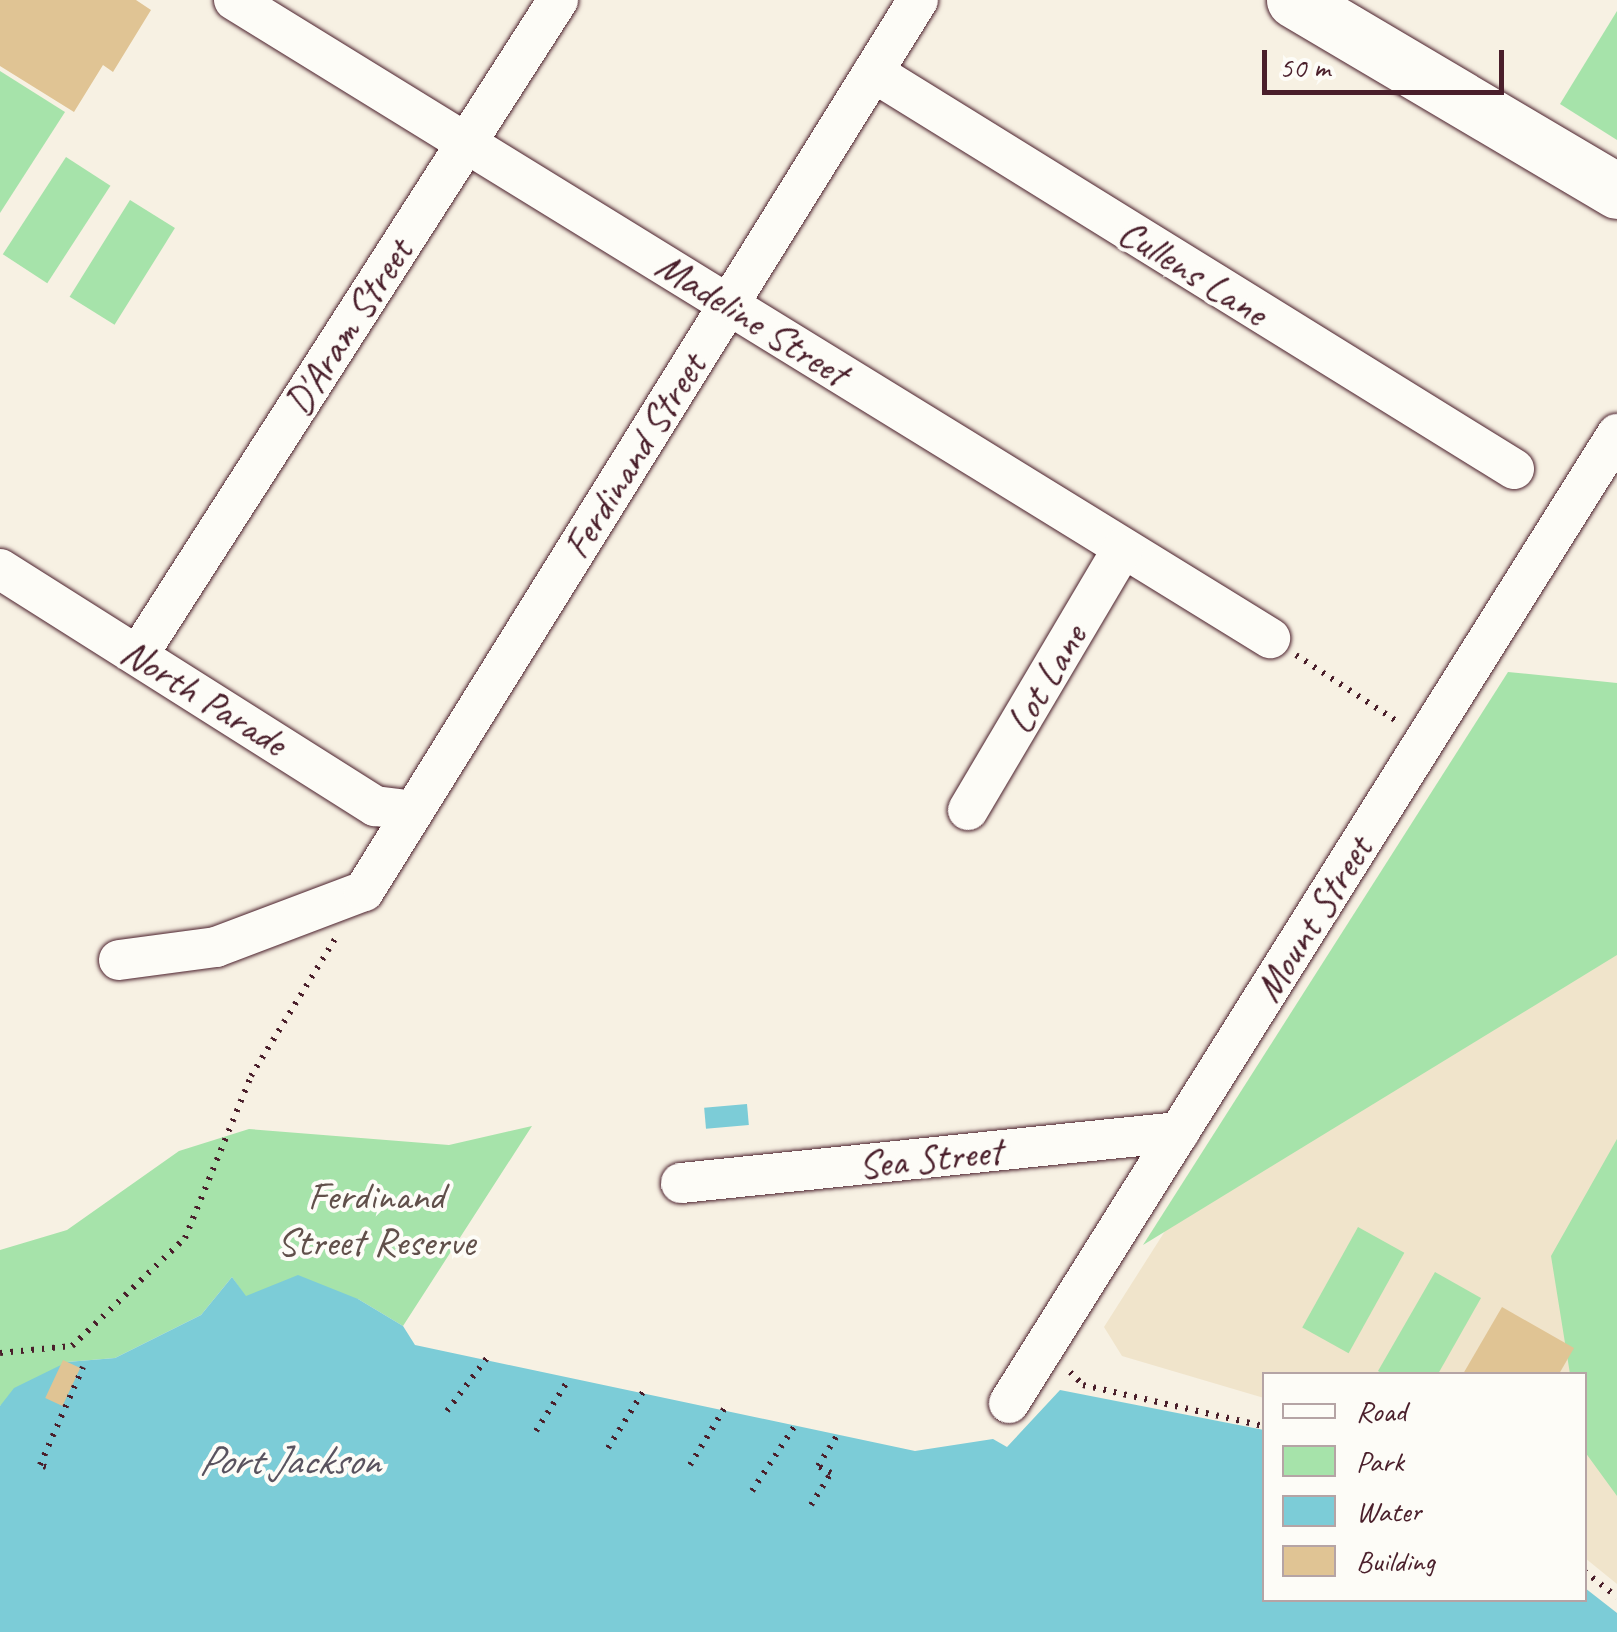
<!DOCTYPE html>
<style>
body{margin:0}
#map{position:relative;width:1617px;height:1632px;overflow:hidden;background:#f7f1e3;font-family:Caveat,sans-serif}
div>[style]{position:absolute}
.built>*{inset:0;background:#f0e4cb}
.green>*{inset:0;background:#a6e3aa;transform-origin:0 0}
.water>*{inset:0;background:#7cccd7;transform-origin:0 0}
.building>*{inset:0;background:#e0c494;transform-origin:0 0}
.path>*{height:6px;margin-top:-3px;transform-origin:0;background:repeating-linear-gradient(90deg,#4a1f2b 0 2.5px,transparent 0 10.5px)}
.roads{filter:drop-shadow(0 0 2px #4a1f2b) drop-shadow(0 0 2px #4a1f2b)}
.street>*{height:40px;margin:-20px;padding:0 20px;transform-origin:20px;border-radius:20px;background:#fdfcf7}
.secondary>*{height:55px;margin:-27.5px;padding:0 27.5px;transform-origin:27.5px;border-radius:27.5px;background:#fdfcf7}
span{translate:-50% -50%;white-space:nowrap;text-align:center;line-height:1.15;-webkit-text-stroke:8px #fdfcf7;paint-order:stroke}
.street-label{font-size:40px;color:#4a1f2b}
.park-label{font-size:40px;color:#61504b}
.water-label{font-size:42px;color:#59535f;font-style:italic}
.legend{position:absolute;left:1262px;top:1372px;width:325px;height:230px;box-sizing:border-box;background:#fdfcf7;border:2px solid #b5a4a5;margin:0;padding:12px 18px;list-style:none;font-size:30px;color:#4a1f2b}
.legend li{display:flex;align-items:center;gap:20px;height:50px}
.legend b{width:50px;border:2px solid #b5a4a5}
.scale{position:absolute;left:1262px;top:50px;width:242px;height:45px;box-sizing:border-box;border:5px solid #4a1f2b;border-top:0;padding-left:12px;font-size:30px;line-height:35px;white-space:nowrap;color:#4a1f2b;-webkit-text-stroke:8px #fdfcf7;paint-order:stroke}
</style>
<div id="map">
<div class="built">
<div style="clip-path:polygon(1483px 731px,1617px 828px,1617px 1584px,1585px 1558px,1584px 1374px,1264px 1374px,1264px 1398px,1122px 1356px,1104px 1327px)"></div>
</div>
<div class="green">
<div style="clip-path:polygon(1617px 11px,1617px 140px,1560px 104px)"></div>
<div style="clip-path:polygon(0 71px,65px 112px,0 213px)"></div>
<div style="left:66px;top:157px;width:53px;height:116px;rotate:33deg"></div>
<div style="left:130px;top:200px;width:53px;height:114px;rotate:32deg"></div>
<div style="clip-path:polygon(1508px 672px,1617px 683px,1617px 955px,1143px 1245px)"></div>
<div style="clip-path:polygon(532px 1126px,403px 1326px,358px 1299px,245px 1296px,232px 1277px,201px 1315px,115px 1358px,67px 1362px,0 1406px,0 1250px,67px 1230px,179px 1151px,249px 1129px,449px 1145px)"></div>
<div style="clip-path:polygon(1617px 1139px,1617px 1496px,1585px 1452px,1584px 1374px,1570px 1374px,1551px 1256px)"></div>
<div style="left:1358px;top:1227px;width:53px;height:115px;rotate:29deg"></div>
<div style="clip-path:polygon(1435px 1272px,1481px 1298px,1438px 1374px,1383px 1374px,1378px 1371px)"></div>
</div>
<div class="water">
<div style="left:747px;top:1104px;width:21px;height:43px;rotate:85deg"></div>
<div style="clip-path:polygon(298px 1275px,358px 1299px,403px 1326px,415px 1345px,915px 1451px,993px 1439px,1007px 1447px,1060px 1390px,1264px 1430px,1264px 1600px,1584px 1600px,1585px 1588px,1617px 1613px,1617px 1632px,0 1632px,0 1406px,14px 1388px,67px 1362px,115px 1358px,201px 1315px,232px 1277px,246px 1296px)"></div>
</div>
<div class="building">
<div style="clip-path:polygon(0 0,136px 0,151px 10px,113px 72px,103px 65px,74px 112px,0 66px)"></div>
<div style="clip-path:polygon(1502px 1307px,1574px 1348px,1559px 1374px,1463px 1374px)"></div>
<div style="left:63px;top:1360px;width:19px;height:42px;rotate:25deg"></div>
</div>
<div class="path">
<div style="left:1296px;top:655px;width:122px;rotate:33.3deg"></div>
<div style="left:0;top:1353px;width:72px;rotate:-5.6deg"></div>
<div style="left:72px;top:1346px;width:156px;rotate:-43.7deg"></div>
<div style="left:185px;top:1238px;width:175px;rotate:-67.8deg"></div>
<div style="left:251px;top:1076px;width:161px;rotate:-58.5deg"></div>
<div style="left:1070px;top:1372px;width:18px;rotate:45deg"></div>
<div style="left:1083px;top:1385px;width:186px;rotate:12.8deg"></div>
<div style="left:447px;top:1411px;width:71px;rotate:-53deg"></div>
<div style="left:536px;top:1431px;width:62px;rotate:-57.6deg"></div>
<div style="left:608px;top:1448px;width:66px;rotate:-58deg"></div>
<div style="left:690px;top:1465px;width:66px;rotate:-58.7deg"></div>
<div style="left:46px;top:1467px;width:6px;rotate:-162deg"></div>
<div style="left:40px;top:1465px;width:107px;rotate:-66.3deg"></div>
<div style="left:752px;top:1491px;width:77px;rotate:-56.7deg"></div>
<div style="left:811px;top:1505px;width:38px;rotate:-58deg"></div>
<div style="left:831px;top:1473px;width:15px;rotate:-152deg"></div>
<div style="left:818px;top:1466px;width:36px;rotate:-58deg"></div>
<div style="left:1584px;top:1571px;width:42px;rotate:38.2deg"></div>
</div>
<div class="roads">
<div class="street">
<div style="left:234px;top:0;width:1217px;rotate:31.63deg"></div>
<div style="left:873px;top:72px;width:754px;rotate:31.77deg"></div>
<div style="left:0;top:569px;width:444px;rotate:32.3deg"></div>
<div style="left:375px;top:806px;width:39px;rotate:7deg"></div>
<div style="left:138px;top:655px;width:778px;rotate:-57.33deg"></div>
<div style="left:968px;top:810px;width:304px;rotate:-59.4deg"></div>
<div style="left:119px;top:960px;width:98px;rotate:-7.6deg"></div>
<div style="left:216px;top:947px;width:158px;rotate:-20.7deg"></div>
<div style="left:364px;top:891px;width:1049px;rotate:-58.13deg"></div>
<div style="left:681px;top:1183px;width:501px;rotate:-5.85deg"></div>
<div style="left:1009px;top:1403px;width:1144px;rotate:-57.89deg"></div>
</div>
<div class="secondary">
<div style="left:1294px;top:0;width:375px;rotate:30.6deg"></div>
</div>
</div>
<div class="street-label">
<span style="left:1193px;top:272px;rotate:32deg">Cullens Lane</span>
<span style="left:752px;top:319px;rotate:32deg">Madeline Street</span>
<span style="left:348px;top:327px;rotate:-57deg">D'Aram Street</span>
<span style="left:634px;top:456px;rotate:-58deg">Ferdinand Street</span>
<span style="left:1046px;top:679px;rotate:-59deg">Lot Lane</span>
<span style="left:204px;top:697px;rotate:32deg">North Parade</span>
<span style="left:1313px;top:919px;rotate:-58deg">Mount Street</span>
<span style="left:930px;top:1158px;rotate:-6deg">Sea Street</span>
</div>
<div class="park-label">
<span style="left:376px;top:1219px">Ferdinand<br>Street Reserve</span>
</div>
<div class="water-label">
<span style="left:289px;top:1461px">Port Jackson</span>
</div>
<ul class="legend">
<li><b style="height:12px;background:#fdfcf7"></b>Road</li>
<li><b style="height:28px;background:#a6e3aa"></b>Park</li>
<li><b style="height:28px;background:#7cccd7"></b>Water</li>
<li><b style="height:28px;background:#e0c494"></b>Building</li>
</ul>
<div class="scale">50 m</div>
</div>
